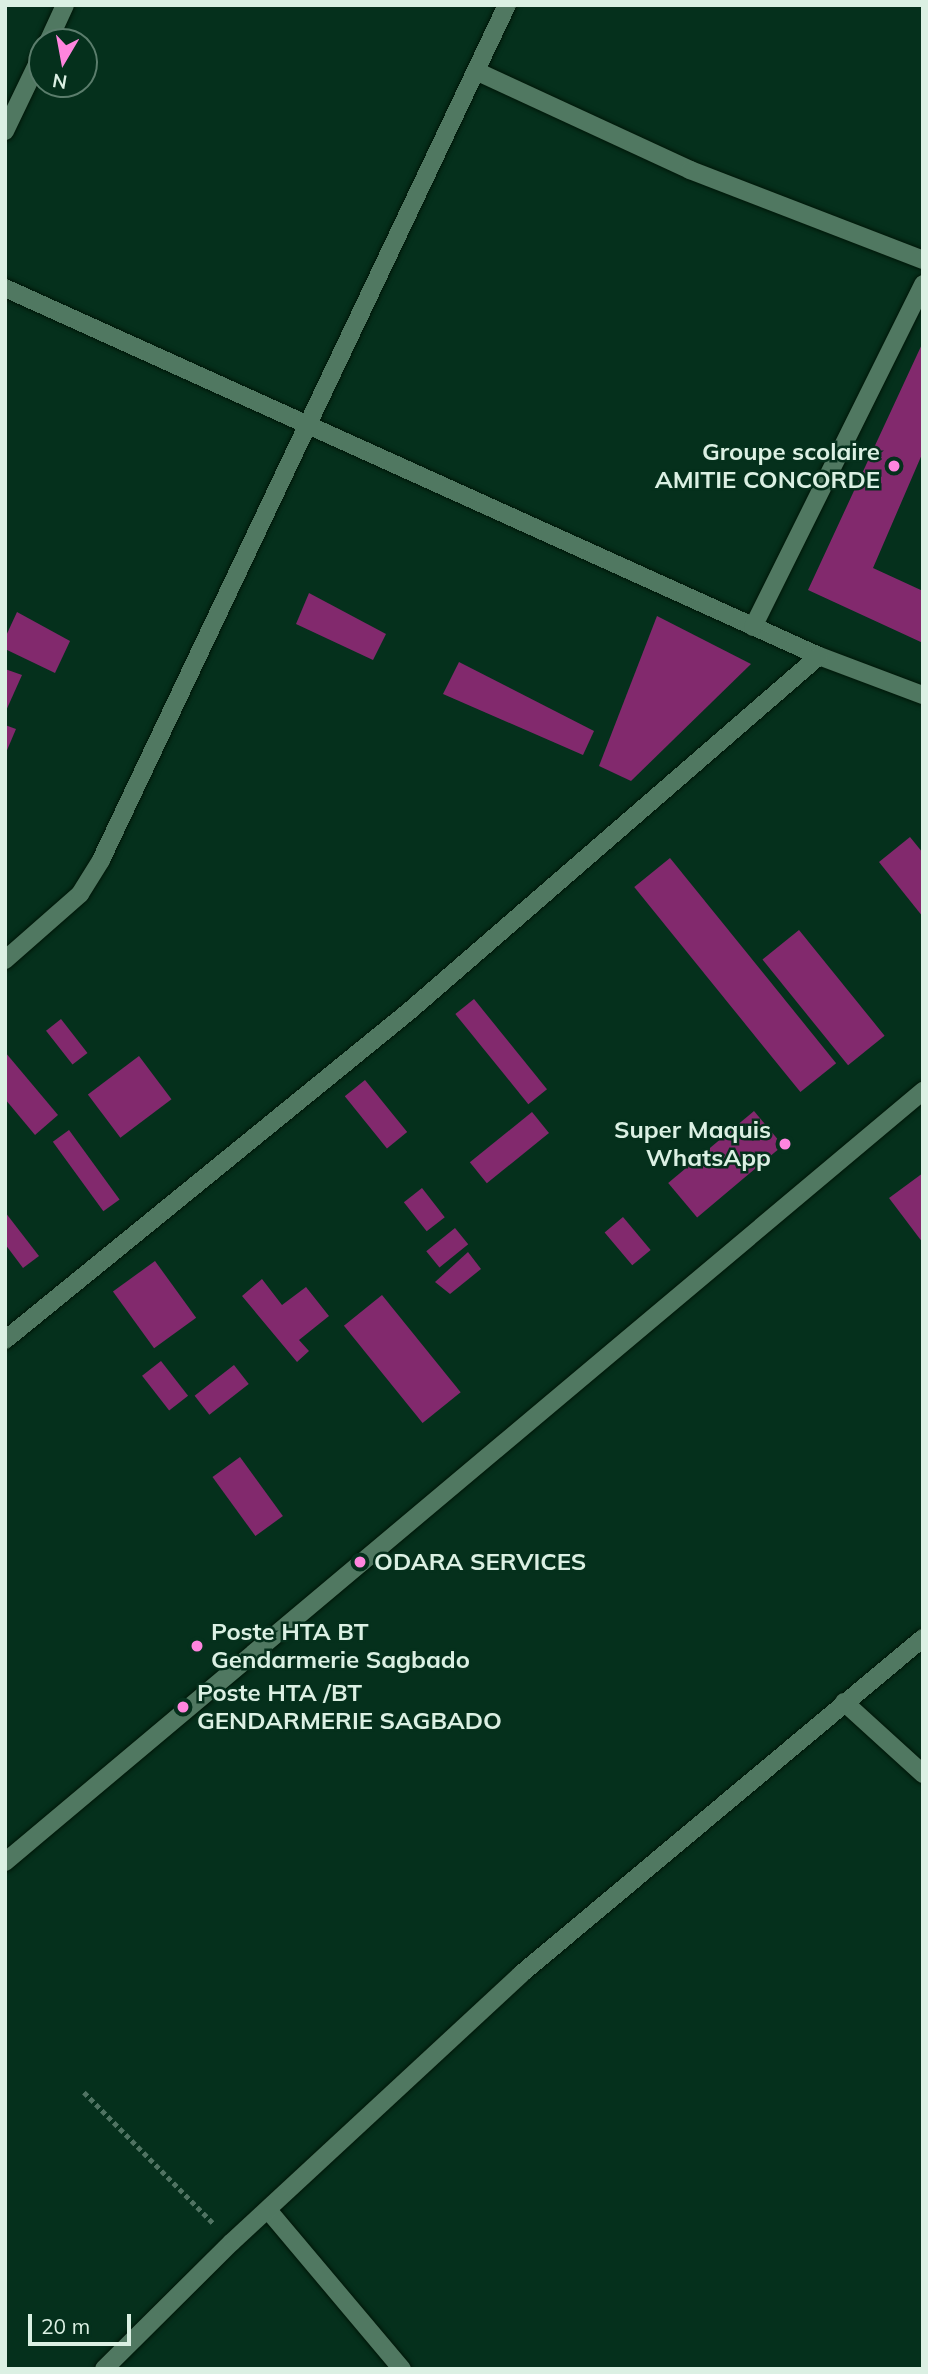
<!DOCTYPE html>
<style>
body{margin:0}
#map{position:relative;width:928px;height:2374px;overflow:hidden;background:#05301c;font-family:Mulish,sans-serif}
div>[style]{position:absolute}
.building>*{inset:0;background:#82296d;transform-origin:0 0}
.path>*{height:4.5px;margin-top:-2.25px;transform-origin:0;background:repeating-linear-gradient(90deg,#507362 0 5px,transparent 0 8.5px)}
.roads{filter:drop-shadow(0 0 2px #001608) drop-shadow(0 0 2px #001608)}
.minor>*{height:18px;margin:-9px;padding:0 9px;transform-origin:9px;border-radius:9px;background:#507861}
.dots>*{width:19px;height:19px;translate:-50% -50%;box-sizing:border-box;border:4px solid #05301c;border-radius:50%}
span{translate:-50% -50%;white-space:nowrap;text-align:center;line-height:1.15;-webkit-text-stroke:5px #05301c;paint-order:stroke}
.poi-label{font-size:24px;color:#dbf0e3;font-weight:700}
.right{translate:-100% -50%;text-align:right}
.left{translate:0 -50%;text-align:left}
.frame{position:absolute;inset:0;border:7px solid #dbf0e3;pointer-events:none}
.north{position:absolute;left:28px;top:28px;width:70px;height:70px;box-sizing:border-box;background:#05301c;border:2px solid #5b7d6c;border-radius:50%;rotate:190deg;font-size:19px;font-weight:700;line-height:28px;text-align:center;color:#dbf0e3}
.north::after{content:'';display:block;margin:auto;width:24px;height:32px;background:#ff85de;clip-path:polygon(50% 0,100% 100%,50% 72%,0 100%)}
.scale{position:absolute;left:28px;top:2314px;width:103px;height:32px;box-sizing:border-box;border:4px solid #dbf0e3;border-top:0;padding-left:9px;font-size:21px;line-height:24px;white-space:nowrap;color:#dbf0e3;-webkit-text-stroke:5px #05301c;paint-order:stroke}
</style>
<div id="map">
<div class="building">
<div style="clip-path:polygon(923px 342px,923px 452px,873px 568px,923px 591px,923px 643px,808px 590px)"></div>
<div style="clip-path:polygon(309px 593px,386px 634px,373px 660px,296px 624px)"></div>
<div style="clip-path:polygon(17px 612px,70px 641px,55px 673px,5px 649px,5px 638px)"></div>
<div style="clip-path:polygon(657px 616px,751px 664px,631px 781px,599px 766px)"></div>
<div style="clip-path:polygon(459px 662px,594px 731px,583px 755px,443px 694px)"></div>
<div style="clip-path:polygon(5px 669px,22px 675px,5px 713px)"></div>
<div style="clip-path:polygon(5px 725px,16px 729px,5px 755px)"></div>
<div style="clip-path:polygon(910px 837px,923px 853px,923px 917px,879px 862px)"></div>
<div style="left:670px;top:858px;width:264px;height:46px;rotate:51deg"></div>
<div style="left:799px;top:930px;width:136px;height:47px;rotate:51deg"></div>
<div style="left:474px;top:999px;width:116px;height:24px;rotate:51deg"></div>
<div style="left:61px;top:1019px;width:43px;height:19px;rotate:52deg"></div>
<div style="clip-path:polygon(5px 1052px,58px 1115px,35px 1135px,5px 1099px)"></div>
<div style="left:139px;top:1056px;width:54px;height:64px;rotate:53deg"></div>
<div style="left:365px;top:1080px;width:67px;height:26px;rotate:51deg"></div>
<div style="left:754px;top:1111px;width:45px;height:112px;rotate:50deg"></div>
<div style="left:532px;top:1112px;width:27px;height:80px;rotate:51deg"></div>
<div style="left:69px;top:1130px;width:86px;height:20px;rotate:54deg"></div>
<div style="clip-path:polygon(923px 1173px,923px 1243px,889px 1198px)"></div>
<div style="left:422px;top:1188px;width:37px;height:23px;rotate:52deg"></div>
<div style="clip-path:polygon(5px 1212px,39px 1256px,23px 1268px,5px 1244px)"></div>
<div style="left:623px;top:1217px;width:43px;height:24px;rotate:50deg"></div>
<div style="left:455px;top:1228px;width:21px;height:37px;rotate:51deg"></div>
<div style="clip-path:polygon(468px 1252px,481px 1269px,450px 1294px,435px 1282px)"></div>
<div style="left:155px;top:1261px;width:70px;height:52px;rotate:54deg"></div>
<div style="clip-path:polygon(262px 1279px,282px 1305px,306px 1287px,329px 1316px,299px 1340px,309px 1351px,297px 1362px,242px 1296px)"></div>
<div style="left:382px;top:1295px;width:125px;height:49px;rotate:51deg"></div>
<div style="left:161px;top:1361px;width:44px;height:24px;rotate:52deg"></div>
<div style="left:234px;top:1365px;width:24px;height:50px;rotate:52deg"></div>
<div style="left:240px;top:1457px;width:73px;height:34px;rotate:54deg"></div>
</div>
<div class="path">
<div style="left:84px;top:2092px;width:185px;rotate:45.4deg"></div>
</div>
<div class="roads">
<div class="minor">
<div style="left:48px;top:42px;width:41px;rotate:-65.3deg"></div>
<div style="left:476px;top:71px;width:236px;rotate:24.8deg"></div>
<div style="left:690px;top:170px;width:250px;rotate:21.1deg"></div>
<div style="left:5px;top:131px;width:85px;rotate:-64.3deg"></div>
<div style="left:5px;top:288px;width:893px;rotate:24.33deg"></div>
<div style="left:819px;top:656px;width:111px;rotate:20.6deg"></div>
<div style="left:753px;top:627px;width:383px;rotate:-63.6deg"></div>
<div style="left:5px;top:960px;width:100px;rotate:-41.3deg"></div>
<div style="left:80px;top:894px;width:40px;rotate:-58deg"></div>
<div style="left:101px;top:860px;width:946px;rotate:-64.6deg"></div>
<div style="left:5px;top:1340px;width:518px;rotate:-39.13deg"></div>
<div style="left:407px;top:1013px;width:545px;rotate:-40.91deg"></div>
<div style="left:844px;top:1702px;width:107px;rotate:42.3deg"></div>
<div style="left:5px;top:1862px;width:1199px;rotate:-40.03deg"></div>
<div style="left:268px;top:2210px;width:208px;rotate:49.9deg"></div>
<div style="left:104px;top:2369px;width:180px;rotate:-44.8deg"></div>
<div style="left:232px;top:2242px;width:394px;rotate:-42.8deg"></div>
<div style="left:521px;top:1974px;width:524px;rotate:-39.89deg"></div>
</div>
</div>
<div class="dots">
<div style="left:894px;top:466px;background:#ff85de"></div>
<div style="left:785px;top:1144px;background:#ff85de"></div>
<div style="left:360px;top:1562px;background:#ff85de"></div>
<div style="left:197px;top:1646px;background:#ff85de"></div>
<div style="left:183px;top:1707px;background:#ff85de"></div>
</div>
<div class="poi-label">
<span class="right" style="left:880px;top:466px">Groupe scolaire<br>AMITIE CONCORDE</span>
<span class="right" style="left:771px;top:1144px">Super Maquis<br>WhatsApp</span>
<span class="left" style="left:374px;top:1562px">ODARA SERVICES</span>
<span class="left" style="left:211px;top:1646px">Poste HTA BT<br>Gendarmerie Sagbado</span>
<span class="left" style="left:197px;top:1707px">Poste HTA /BT<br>GENDARMERIE SAGBADO</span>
</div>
<div class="frame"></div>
<div class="north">N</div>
<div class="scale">20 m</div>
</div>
